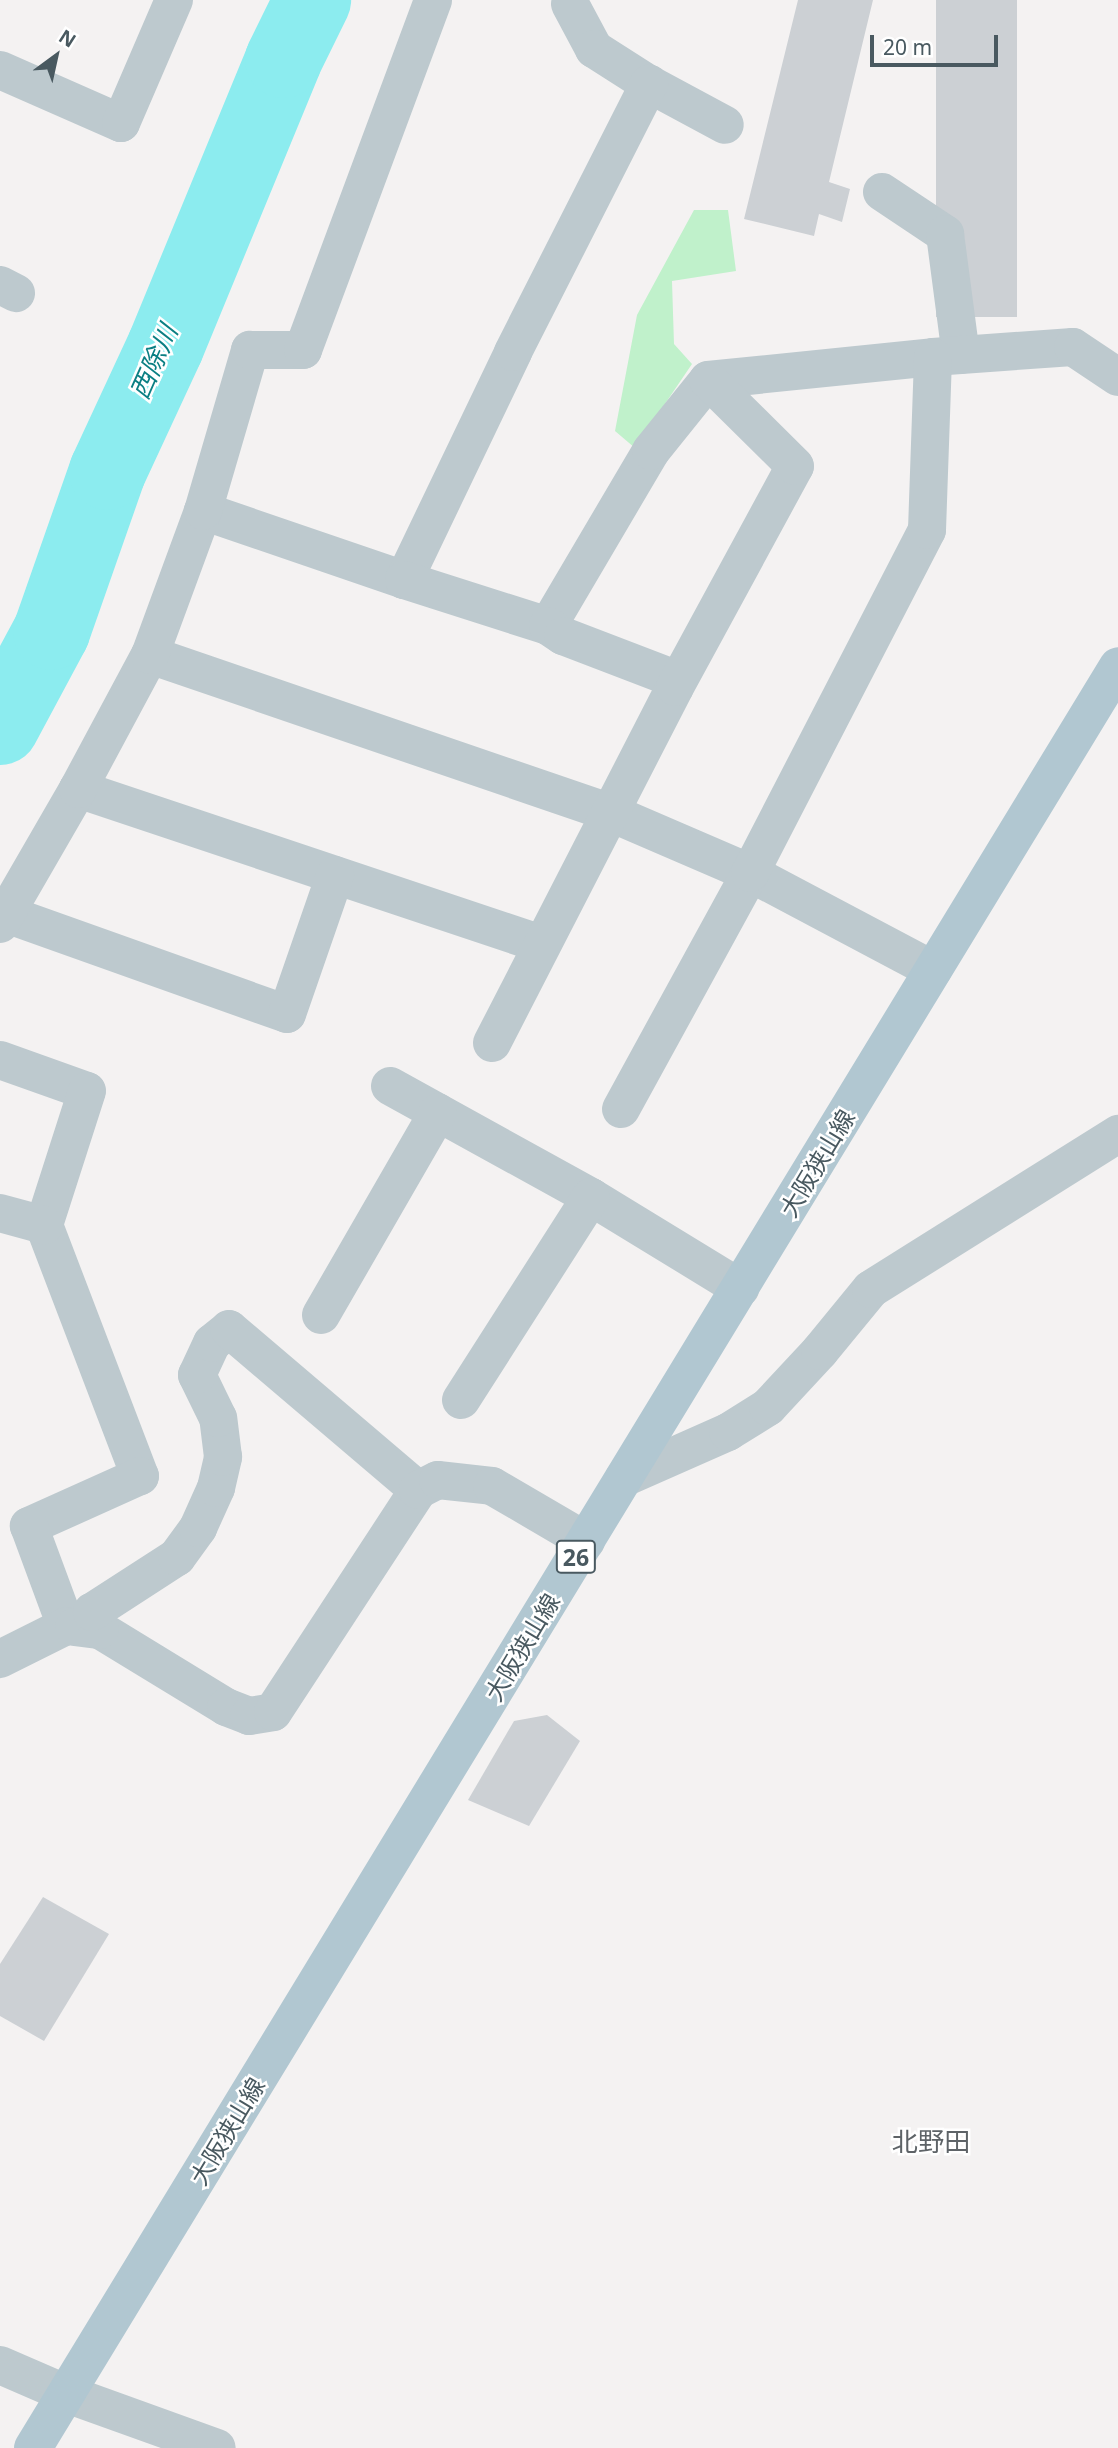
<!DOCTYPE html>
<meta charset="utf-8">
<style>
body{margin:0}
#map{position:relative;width:1118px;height:2448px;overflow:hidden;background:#f4f2f2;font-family:"Noto Sans","Noto Sans JP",sans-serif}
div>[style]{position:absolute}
.green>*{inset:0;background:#c0f1cb}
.river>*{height:77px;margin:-38.5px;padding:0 38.5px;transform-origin:38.5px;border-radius:38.5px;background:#8cecef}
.building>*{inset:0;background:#ccd0d4;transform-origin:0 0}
.minor>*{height:38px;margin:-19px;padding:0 19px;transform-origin:19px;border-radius:19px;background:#bdc9ce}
.major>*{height:38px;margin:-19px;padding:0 19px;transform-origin:19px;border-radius:19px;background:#b1c7d1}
span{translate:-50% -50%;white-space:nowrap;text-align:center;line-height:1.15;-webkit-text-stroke:5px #fff;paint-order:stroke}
.shield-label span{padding:2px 5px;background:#fff;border:2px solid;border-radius:5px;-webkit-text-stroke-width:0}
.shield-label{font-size:23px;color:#495960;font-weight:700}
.street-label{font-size:24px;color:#495960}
.water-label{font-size:26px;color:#0b7f83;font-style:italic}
.neighbourhood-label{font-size:26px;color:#5e6367}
.north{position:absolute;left:21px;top:21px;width:70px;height:70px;-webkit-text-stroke:5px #fff;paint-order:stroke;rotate:33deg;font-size:19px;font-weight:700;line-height:28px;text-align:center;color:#495960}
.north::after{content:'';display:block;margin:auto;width:24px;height:32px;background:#495960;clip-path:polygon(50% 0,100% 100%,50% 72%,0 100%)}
.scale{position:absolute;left:870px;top:35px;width:128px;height:32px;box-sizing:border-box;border:4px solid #495960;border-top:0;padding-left:9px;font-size:21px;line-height:24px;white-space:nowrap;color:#495960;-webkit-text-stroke:5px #fff;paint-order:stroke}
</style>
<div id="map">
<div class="green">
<div style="clip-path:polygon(694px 210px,728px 210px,736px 271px,672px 281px,674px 344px,692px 364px,635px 448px,615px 431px,637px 315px)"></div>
</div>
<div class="river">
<div style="left:0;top:726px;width:108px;rotate:-61.8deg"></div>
<div style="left:51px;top:631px;width:170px;rotate:-70.7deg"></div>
<div style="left:107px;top:471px;width:138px;rotate:-65.1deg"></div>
<div style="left:165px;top:346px;width:310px;rotate:-67.6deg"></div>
<div style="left:283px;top:59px;width:66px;rotate:-63.8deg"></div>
</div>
<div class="building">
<div style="clip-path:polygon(798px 0,873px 0,829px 182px,850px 189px,842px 222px,819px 214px,814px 236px,744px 219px)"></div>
<div style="left:936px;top:0;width:81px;height:317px"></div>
<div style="clip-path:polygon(547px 1715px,580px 1741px,529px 1826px,468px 1800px,514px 1721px)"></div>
<div style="clip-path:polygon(43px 1897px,109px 1934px,44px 2041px,0 2016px,0 1964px)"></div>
</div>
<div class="minor">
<div style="left:570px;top:4px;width:51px;rotate:61.9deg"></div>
<div style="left:594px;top:49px;width:65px;rotate:32.5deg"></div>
<div style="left:649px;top:84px;width:86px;rotate:28.3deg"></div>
<div style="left:0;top:70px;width:132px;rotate:23.7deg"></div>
<div style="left:121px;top:123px;width:134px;rotate:-66.7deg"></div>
<div style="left:882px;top:192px;width:76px;rotate:33.7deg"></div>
<div style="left:945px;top:234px;width:122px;rotate:82.5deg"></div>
<div style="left:0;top:285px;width:18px;rotate:27deg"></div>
<div style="left:203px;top:511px;width:213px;rotate:18.9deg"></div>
<div style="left:404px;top:580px;width:253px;rotate:-64.4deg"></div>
<div style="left:513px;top:352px;width:301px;rotate:-63.1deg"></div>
<div style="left:404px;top:580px;width:151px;rotate:17.7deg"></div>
<div style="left:548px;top:626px;width:203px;rotate:-59.5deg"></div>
<div style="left:651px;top:451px;width:91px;rotate:-51.2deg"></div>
<div style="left:708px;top:380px;width:226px;rotate:-5.8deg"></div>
<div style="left:933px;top:357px;width:140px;rotate:-4.1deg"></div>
<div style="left:1073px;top:347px;width:54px;rotate:33.7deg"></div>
<div style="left:548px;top:626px;width:18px;rotate:34deg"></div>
<div style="left:563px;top:636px;width:123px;rotate:20.9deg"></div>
<div style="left:150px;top:655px;width:487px;rotate:18.9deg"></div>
<div style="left:611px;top:813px;width:151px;rotate:23.3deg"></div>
<div style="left:750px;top:873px;width:207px;rotate:27.9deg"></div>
<div style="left:78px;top:789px;width:488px;rotate:18.5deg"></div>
<div style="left:6px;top:914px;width:298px;rotate:19.6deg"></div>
<div style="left:287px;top:1014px;width:147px;rotate:-70.9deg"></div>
<div style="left:0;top:924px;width:156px;rotate:-60deg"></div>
<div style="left:78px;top:789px;width:152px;rotate:-61.8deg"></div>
<div style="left:150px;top:655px;width:153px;rotate:-69.8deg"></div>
<div style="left:203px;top:511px;width:168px;rotate:-73.7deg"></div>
<div style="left:250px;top:350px;width:53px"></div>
<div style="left:303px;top:350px;width:373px;rotate:-69.6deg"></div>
<div style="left:492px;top:1043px;width:400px;rotate:-62.8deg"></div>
<div style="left:675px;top:687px;width:251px;rotate:-61.5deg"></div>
<div style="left:795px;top:466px;width:122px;rotate:-135.3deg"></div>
<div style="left:0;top:1060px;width:92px;rotate:19.6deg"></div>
<div style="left:87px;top:1091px;width:141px;rotate:107.8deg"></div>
<div style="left:44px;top:1225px;width:269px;rotate:69.1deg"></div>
<div style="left:140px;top:1476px;width:122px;rotate:155.8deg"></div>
<div style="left:29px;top:1526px;width:107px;rotate:69.7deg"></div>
<div style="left:66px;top:1626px;width:74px;rotate:153.4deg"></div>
<div style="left:390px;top:1086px;width:230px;rotate:28.9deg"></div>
<div style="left:591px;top:1197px;width:175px;rotate:31.4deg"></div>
<div style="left:621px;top:1109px;width:269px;rotate:-61.3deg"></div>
<div style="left:750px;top:873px;width:386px;rotate:-62.7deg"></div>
<div style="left:927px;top:530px;width:173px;rotate:-88deg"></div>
<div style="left:0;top:1213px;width:46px;rotate:15.3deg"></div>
<div style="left:321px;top:1315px;width:234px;rotate:-60deg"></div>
<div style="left:461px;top:1400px;width:241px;rotate:-57.4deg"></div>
<div style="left:624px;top:1478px;width:114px;rotate:-23.9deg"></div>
<div style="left:728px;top:1432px;width:47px;rotate:-32deg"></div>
<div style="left:768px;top:1407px;width:76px;rotate:-47.1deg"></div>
<div style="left:820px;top:1351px;width:80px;rotate:-50.6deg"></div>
<div style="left:871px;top:1289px;width:292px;rotate:-32.1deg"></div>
<div style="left:74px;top:1627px;width:26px;rotate:7deg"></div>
<div style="left:100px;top:1630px;width:148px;rotate:31.4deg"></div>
<div style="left:226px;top:1707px;width:25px;rotate:21deg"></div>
<div style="left:249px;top:1716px;width:24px;rotate:-9deg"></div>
<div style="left:273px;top:1712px;width:265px;rotate:-56.8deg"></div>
<div style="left:100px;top:1630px;width:20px;rotate:-114deg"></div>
<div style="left:92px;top:1612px;width:101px;rotate:-32.9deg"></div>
<div style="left:177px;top:1557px;width:36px;rotate:-54deg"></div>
<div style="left:198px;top:1528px;width:44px;rotate:-65.8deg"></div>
<div style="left:216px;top:1488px;width:32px;rotate:-77deg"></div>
<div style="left:223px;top:1457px;width:39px;rotate:-97deg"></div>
<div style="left:218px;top:1418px;width:48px;rotate:-116deg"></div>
<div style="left:197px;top:1375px;width:35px;rotate:-65deg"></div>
<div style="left:212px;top:1343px;width:22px;rotate:-39deg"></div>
<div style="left:229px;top:1329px;width:248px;rotate:40.4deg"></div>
<div style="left:418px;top:1490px;width:22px;rotate:-27deg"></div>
<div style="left:438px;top:1480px;width:54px;rotate:6.3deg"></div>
<div style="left:492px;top:1486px;width:109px;rotate:30.3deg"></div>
<div style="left:0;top:2365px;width:73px;rotate:23.4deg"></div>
<div style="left:67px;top:2394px;width:159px;rotate:19.8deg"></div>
</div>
<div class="major">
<div style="left:33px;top:2448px;width:2086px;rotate:-58.66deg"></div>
</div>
<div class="shield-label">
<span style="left:576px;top:1557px">26</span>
</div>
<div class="street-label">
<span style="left:817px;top:1163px;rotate:-59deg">大阪狭山線</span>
<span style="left:522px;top:1647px;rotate:-59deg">大阪狭山線</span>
<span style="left:227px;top:2131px;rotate:-59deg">大阪狭山線</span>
</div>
<div class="water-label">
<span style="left:154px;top:362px;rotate:-66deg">西除川</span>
</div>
<div class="neighbourhood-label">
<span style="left:931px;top:2142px">北野田</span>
</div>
<div class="north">N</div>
<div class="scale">20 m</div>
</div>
